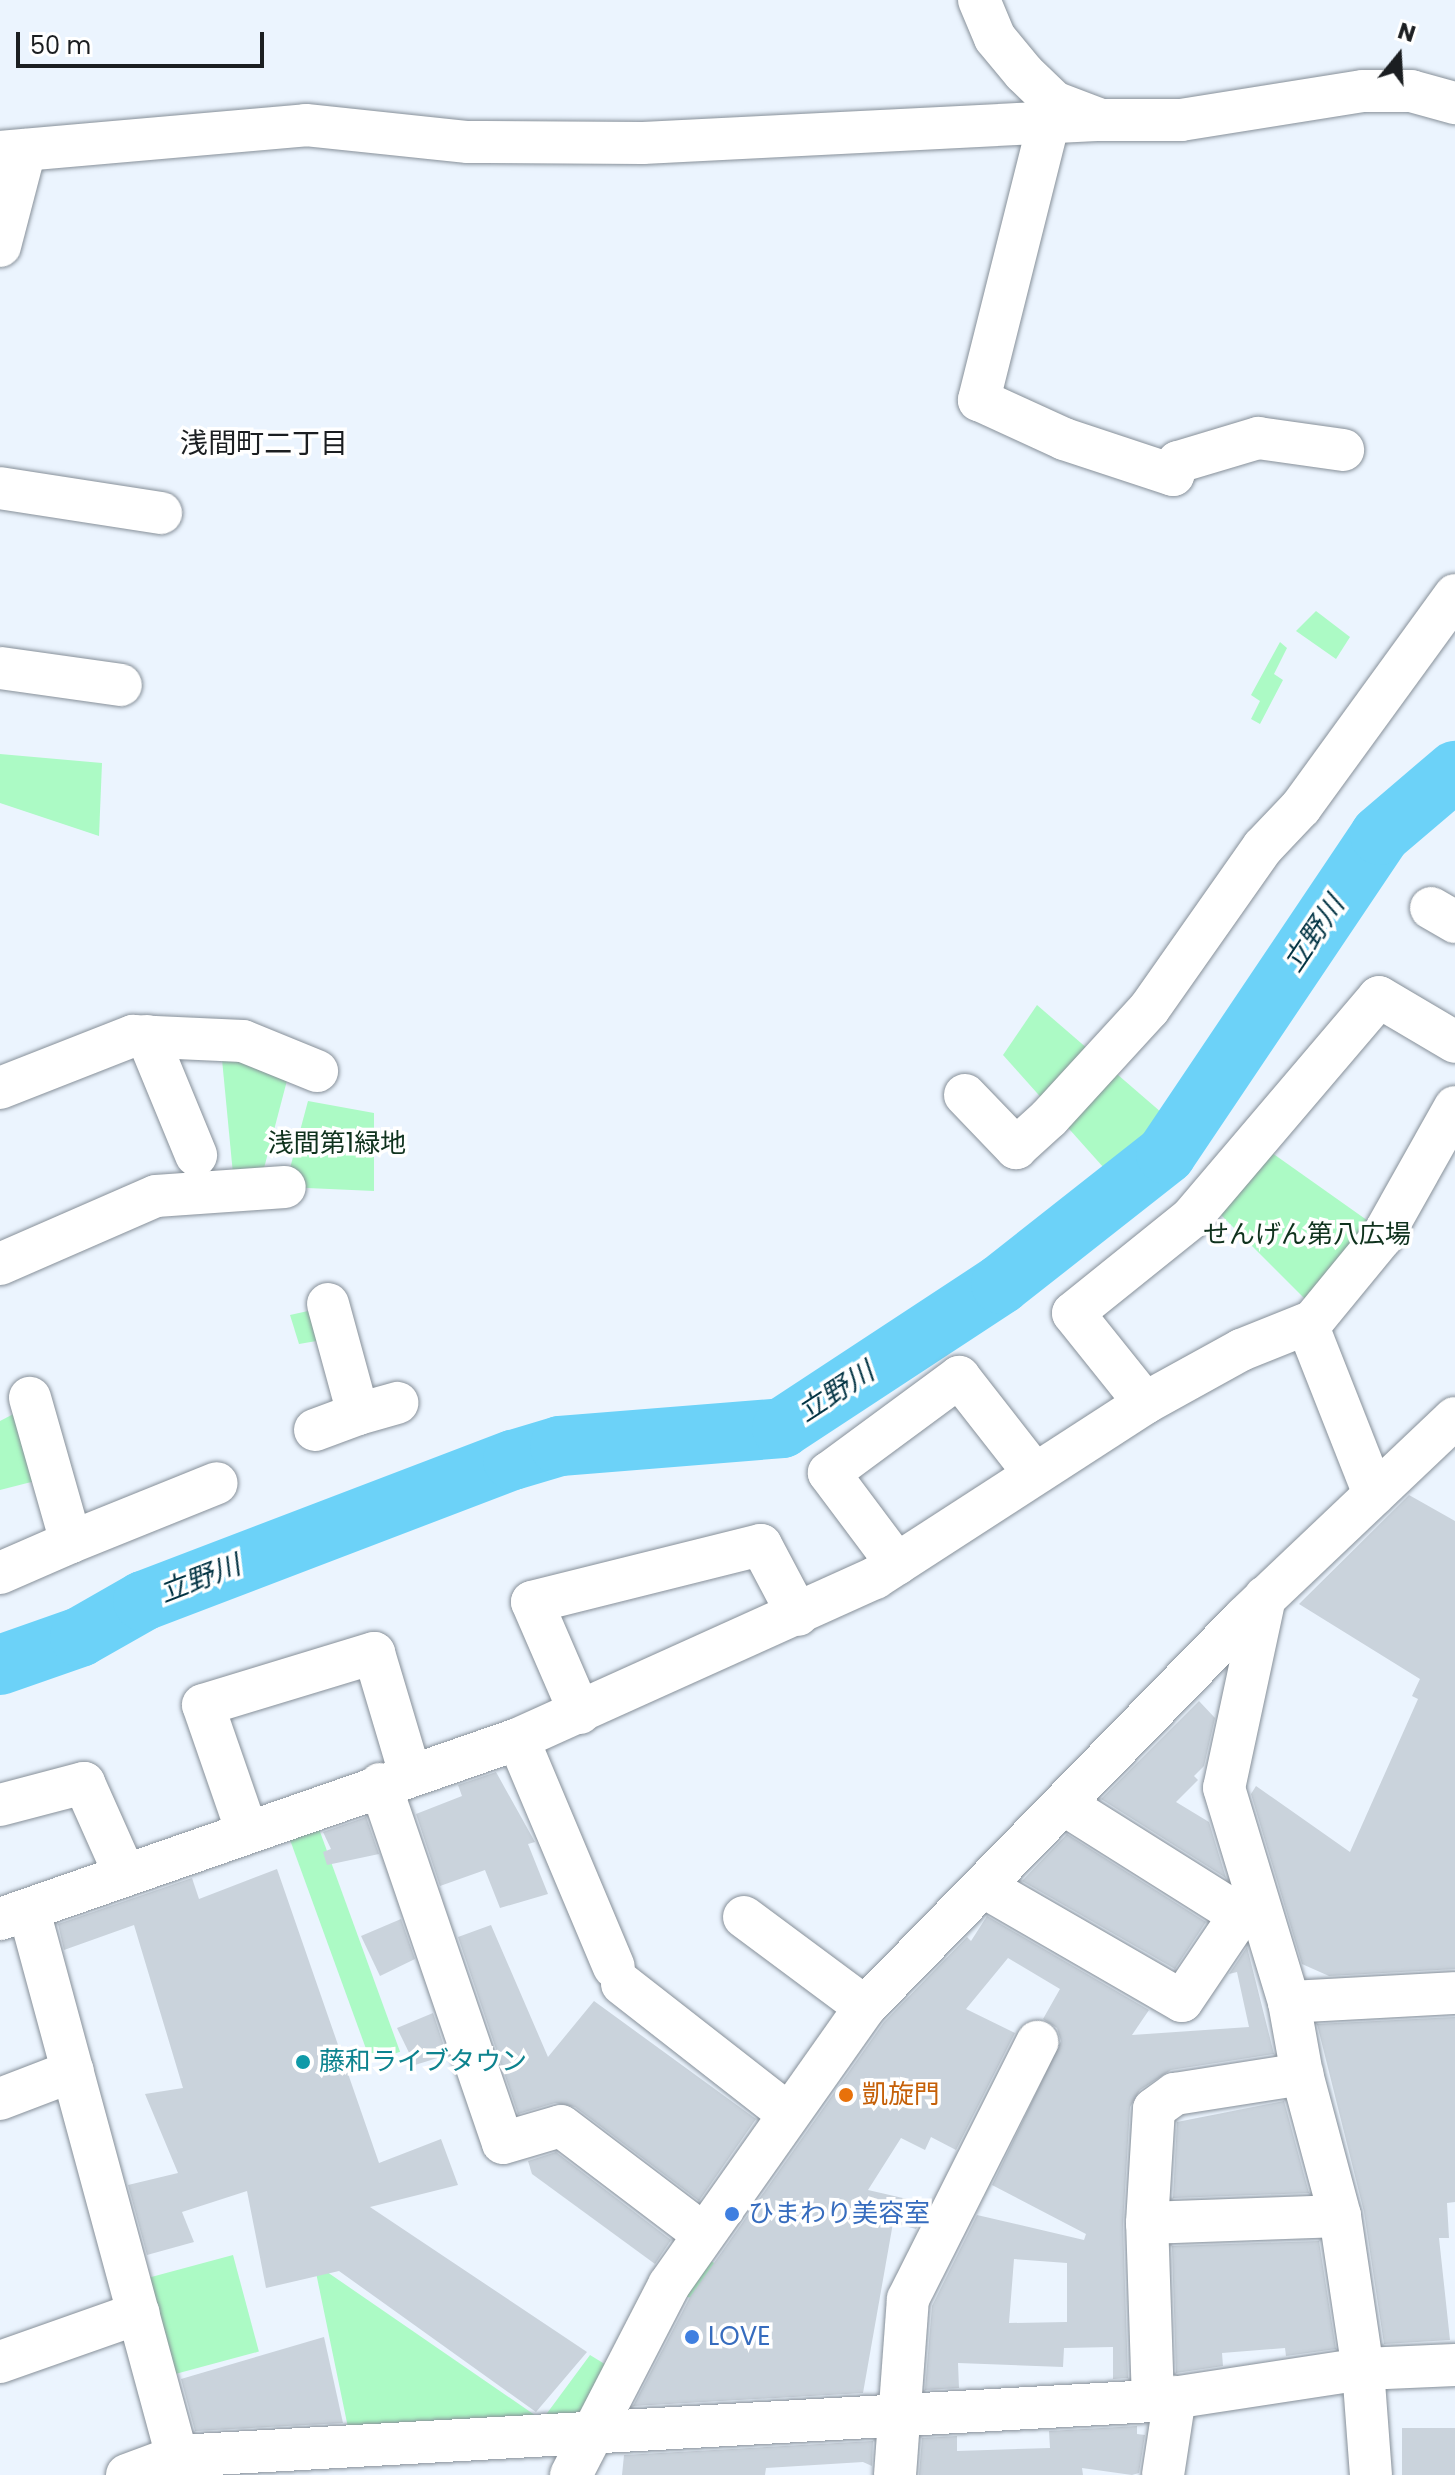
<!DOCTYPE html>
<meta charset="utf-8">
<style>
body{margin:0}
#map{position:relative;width:1455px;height:2475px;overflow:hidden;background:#ebf4fe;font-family:Poppins,"Noto Sans JP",sans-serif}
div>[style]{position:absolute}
.green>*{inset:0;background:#acfac5;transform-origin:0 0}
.river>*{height:60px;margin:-30px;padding:0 30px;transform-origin:30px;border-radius:30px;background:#6cd2f8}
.building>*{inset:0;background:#cad3dc;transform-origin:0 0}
.roads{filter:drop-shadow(0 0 2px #879099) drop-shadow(0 0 2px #879099)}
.minor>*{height:42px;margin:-21px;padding:0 21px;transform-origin:21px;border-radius:21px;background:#fff}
.dots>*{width:22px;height:22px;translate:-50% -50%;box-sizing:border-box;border:4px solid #fff;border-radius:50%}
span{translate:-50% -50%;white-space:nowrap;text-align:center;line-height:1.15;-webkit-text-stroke:7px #fff;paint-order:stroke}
.park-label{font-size:26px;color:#0f321d}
.culture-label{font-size:26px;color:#0d838f}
.left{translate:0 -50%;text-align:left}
.food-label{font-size:26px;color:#c56008}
.shop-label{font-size:26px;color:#366cbe}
.neighbourhood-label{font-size:28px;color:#1b1e21}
.water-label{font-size:28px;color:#033444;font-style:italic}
.north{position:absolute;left:1359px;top:16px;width:80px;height:80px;-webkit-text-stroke:6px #fff;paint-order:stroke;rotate:18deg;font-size:22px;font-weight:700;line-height:32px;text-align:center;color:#1b1e21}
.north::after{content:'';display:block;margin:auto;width:28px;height:36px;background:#1b1e21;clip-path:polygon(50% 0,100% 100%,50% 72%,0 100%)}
.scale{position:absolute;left:16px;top:32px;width:248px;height:36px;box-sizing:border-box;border:4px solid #1b1e21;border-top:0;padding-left:10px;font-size:24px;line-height:28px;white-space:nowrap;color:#1b1e21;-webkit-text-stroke:6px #fff;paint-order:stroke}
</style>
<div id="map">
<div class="green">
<div style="clip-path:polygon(1316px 611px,1350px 637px,1336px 659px,1296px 631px)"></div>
<div style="clip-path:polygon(1280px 642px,1287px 648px,1274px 674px,1283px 680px,1260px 724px,1251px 719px,1260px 701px,1251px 695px)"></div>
<div style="clip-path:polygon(0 754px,102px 763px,99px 836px,0 803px)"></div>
<div style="clip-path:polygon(1037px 1005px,1169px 1119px,1112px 1177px,1003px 1055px)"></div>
<div style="clip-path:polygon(221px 1049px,290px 1069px,263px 1172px,233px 1174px)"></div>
<div style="clip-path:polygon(308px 1101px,374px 1113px,374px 1191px,285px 1187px)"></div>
<div style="clip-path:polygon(1261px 1145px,1371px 1223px,1313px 1307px,1209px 1203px)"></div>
<div style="clip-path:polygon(326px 1307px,334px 1338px,299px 1344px,290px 1315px)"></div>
<div style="clip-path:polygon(27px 1407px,47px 1478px,0 1490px,0 1421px)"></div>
<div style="left:319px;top:1829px;width:237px;height:31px;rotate:70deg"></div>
<div style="clip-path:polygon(696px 2252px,729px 2272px,713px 2304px,670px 2292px,593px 2435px,352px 2447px,314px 2263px,542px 2420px,590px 2355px,616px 2371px)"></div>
<div style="left:233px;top:2255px;width:100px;height:100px;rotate:75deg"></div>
</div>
<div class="river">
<div style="left:0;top:1665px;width:85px;rotate:-19.3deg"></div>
<div style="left:80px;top:1637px;width:73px;rotate:-29.7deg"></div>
<div style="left:143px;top:1601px;width:396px;rotate:-20.9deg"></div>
<div style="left:513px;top:1460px;width:49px;rotate:-16.6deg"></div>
<div style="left:560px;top:1446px;width:223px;rotate:-4.6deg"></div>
<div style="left:782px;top:1428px;width:262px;rotate:-33.3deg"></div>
<div style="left:1001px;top:1284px;width:210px;rotate:-38.2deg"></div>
<div style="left:1166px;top:1154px;width:384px;rotate:-56.1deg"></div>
<div style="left:1380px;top:835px;width:99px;rotate:-40.5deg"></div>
</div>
<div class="building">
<div style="clip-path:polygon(1409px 1495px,1455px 1521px,1455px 1969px,1329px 1976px,1302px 1964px,1251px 1794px,1256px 1786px,1350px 1852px,1418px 1699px,1412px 1696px,1420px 1679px,1299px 1604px)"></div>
<div style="clip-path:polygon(1199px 1701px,1215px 1718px,1204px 1766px,1194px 1776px,1198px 1780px,1176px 1802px,1209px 1822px,1226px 1878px,1101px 1799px)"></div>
<div style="clip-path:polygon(496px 1772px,535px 1842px,528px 1844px,548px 1894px,500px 1908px,485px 1870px,440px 1886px,416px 1814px,462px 1796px,458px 1785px)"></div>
<div style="clip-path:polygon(366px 1817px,379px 1854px,327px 1865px,323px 1852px,331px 1849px,323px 1832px)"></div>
<div style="clip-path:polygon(1067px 1834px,1206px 1922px,1175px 1969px,1022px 1881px)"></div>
<div style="clip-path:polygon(277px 1869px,379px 2163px,441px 2139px,458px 2185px,370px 2207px,587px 2352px,536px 2412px,339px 2271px,266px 2288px,247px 2191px,182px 2212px,194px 2242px,147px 2255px,128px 2185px,178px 2173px,145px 2094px,183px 2088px,134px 1925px,64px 1950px,58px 1924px,192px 1878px,199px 1899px)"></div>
<div style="clip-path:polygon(evenodd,987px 1916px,1149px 2010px,1132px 2035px,1249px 2027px,1237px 1972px,1229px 1974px,1247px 1947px,1274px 2054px,1171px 2070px,1140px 2090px,1130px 2107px,1123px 2224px,1128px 2378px,1113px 2379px,1113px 2347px,1064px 2348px,1063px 2367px,958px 2363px,959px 2388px,925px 2390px,932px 2306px,977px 2215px,1084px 2240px,1086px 2234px,992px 2185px,1061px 2041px,1057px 2028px,1043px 2019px,1060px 1989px,1008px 1958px,966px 2009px,1015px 2033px,956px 2150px,931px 2137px,925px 2150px,901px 2138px,868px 2190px,929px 2204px,916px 2229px,893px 2223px,863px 2393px,633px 2406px,690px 2297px,884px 2022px,967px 1937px,971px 1941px,987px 1916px,1014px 2259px,1067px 2263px,1067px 2322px,1009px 2323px,1014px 2259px)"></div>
<div style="clip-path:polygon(401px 1919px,415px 1959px,380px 1976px,361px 1936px)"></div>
<div style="clip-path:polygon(491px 1925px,548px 2057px,594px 2001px,756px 2119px,699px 2201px,575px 2107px,555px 2103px,518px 2114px,458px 1937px)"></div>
<div style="clip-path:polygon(433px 2013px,447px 2055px,415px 2065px,397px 2028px)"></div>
<div style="clip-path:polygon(1455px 2017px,1455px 2202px,1447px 2203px,1449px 2238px,1439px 2238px,1450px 2340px,1384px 2344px,1364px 2212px,1317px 2024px)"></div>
<div style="clip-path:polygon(1284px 2101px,1309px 2193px,1173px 2198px,1177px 2122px)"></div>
<div style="clip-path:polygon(556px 2152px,671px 2240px,655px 2264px,532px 2174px,528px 2161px)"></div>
<div style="clip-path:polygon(1319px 2241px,1336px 2349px,1286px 2356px,1285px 2348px,1222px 2353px,1223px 2366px,1176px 2373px,1172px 2246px)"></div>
<div style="clip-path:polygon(324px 2337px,343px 2423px,195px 2431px,181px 2379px)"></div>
<div style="clip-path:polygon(1137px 2426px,1137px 2434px,1145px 2435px,1139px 2473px,1132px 2475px,1082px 2468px,1083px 2475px,919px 2475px,922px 2438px,957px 2436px,957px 2451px,1050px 2448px,1049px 2431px)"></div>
<div style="left:1455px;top:2428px;width:47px;height:53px;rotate:90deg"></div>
<div style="clip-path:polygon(873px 2441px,872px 2466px,863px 2462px,766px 2468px,765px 2475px,622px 2475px,624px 2455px)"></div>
</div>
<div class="roads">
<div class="minor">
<div style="left:979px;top:0;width:41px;rotate:67.2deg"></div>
<div style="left:995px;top:38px;width:45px;rotate:50.4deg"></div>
<div style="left:1024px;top:73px;width:42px;rotate:44deg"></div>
<div style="left:1054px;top:102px;width:50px;rotate:21deg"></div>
<div style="left:1101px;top:120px;width:80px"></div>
<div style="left:1181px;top:120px;width:184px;rotate:-9.1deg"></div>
<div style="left:1363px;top:91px;width:48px"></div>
<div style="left:1411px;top:91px;width:46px;rotate:15.3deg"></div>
<div style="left:1048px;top:125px;width:284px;rotate:104.1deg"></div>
<div style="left:979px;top:400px;width:94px;rotate:24.6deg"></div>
<div style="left:1064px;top:439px;width:115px;rotate:18.3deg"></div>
<div style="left:1173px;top:475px;width:14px;rotate:-69deg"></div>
<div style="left:1178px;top:462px;width:84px;rotate:-16.7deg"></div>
<div style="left:1258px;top:438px;width:86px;rotate:8deg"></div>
<div style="left:0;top:152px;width:307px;rotate:-5deg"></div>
<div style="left:306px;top:125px;width:163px;rotate:6deg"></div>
<div style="left:468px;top:142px;width:175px;rotate:0.3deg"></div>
<div style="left:643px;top:143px;width:459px;rotate:-2.9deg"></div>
<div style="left:0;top:246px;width:99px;rotate:-75.4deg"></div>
<div style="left:0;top:488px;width:163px;rotate:8.8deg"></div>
<div style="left:0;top:668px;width:122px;rotate:8deg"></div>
<div style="left:1431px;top:908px;width:28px;rotate:30deg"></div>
<div style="left:147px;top:1036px;width:129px;rotate:67.6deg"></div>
<div style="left:0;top:1088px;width:143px;rotate:-21.4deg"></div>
<div style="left:133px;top:1036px;width:110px;rotate:2.6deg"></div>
<div style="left:243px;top:1041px;width:80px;rotate:22.1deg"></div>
<div style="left:965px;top:1095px;width:74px;rotate:46.1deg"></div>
<div style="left:1016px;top:1148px;width:45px;rotate:-42.3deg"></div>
<div style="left:1049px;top:1118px;width:148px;rotate:-47.5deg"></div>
<div style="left:1149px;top:1009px;width:198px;rotate:-54.9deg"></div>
<div style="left:1263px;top:847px;width:55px;rotate:-46.5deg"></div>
<div style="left:1301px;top:807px;width:262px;rotate:-54deg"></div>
<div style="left:0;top:1264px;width:170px;rotate:-23.6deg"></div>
<div style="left:156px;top:1196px;width:129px;rotate:-4deg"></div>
<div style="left:328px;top:1304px;width:114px;rotate:74.7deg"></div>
<div style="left:358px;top:1414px;width:41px;rotate:-15.8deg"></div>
<div style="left:1307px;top:1324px;width:183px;rotate:68.5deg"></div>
<div style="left:1145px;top:1403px;width:115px;rotate:-128.7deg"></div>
<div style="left:1073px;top:1313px;width:151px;rotate:-38.8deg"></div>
<div style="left:1191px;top:1218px;width:290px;rotate:-49.6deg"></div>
<div style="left:1379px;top:997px;width:88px;rotate:30.6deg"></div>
<div style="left:315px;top:1430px;width:46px;rotate:-20.4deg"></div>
<div style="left:71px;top:1542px;width:157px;rotate:-22deg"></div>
<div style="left:897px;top:1564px;width:114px;rotate:-126.8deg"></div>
<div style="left:829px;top:1473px;width:162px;rotate:-36.4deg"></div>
<div style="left:959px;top:1377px;width:122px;rotate:52deg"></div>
<div style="left:0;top:1573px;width:77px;rotate:-23.6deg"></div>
<div style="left:71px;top:1542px;width:150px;rotate:-105.9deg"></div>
<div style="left:1265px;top:1597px;width:195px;rotate:102.1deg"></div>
<div style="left:1224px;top:1788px;width:224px;rotate:73.1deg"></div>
<div style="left:1289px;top:2002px;width:73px;rotate:79.8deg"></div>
<div style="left:1302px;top:2074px;width:147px;rotate:75deg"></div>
<div style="left:1340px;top:2216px;width:155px;rotate:81.5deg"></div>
<div style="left:1363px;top:2369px;width:106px;rotate:85.7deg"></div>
<div style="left:580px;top:1713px;width:121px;rotate:-113.4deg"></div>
<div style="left:532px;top:1602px;width:236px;rotate:-14deg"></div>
<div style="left:761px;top:1545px;width:79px;rotate:62.1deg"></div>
<div style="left:518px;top:1739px;width:247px;rotate:67.2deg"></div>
<div style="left:380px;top:1784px;width:379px;rotate:71.1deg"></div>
<div style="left:503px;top:2143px;width:60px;rotate:-16.3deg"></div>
<div style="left:561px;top:2126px;width:177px;rotate:37.2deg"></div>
<div style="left:0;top:1805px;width:87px;rotate:-14.7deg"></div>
<div style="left:84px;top:1783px;width:101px;rotate:66deg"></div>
<div style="left:1065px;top:1805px;width:207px;rotate:32.2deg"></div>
<div style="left:246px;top:1829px;width:131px;rotate:-109.1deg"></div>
<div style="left:203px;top:1705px;width:179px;rotate:-16.9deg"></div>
<div style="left:374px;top:1653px;width:126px;rotate:73.4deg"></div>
<div style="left:986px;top:1888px;width:226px;rotate:30deg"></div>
<div style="left:1182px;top:2001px;width:104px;rotate:-56deg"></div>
<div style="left:1240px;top:1915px;width:21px;rotate:-11deg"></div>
<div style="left:29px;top:1911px;width:584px;rotate:74.82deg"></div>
<div style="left:744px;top:1917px;width:151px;rotate:36.6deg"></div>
<div style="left:0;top:1919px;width:548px;rotate:-19.16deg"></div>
<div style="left:518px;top:1739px;width:392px;rotate:-24.3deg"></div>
<div style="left:875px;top:1578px;width:322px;rotate:-32.9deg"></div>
<div style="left:1145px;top:1403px;width:110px;rotate:-28.9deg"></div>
<div style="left:1241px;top:1350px;width:78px;rotate:-21.9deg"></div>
<div style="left:1313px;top:1321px;width:109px;rotate:-50.6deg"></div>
<div style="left:1382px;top:1237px;width:149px;rotate:-60.7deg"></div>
<div style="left:622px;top:1984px;width:208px;rotate:38deg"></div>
<div style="left:1289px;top:2002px;width:166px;rotate:-3.1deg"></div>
<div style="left:0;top:2099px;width:78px;rotate:-21deg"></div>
<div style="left:1147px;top:2223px;width:193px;rotate:-2.1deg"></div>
<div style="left:0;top:2362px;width:147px;rotate:-19.4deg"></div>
<div style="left:1153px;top:2401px;width:178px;rotate:-91.9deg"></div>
<div style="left:1147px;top:2223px;width:114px;rotate:-86.5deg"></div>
<div style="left:1154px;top:2109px;width:26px;rotate:-36deg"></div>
<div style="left:1175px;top:2094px;width:129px;rotate:-8.9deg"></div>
<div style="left:127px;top:2475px;width:54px;rotate:-20.4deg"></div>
<div style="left:178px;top:2456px;width:977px;rotate:-3.23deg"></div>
<div style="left:1153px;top:2401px;width:212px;rotate:-8.7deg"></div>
<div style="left:1363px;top:2369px;width:92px;rotate:-2.5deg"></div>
<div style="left:571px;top:2475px;width:214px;rotate:-62.7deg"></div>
<div style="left:669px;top:2285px;width:340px;rotate:-54.8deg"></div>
<div style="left:865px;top:2007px;width:545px;rotate:-45.74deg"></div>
<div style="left:1245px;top:1617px;width:289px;rotate:-43.5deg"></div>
<div style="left:895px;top:2475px;width:176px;rotate:-85.8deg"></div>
<div style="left:908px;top:2299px;width:288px;rotate:-63.3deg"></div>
<div style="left:1163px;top:2475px;width:79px;rotate:-81.3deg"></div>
</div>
</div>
<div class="dots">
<div style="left:303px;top:2062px;background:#0f9aa8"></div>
<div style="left:846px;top:2095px;background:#e8710a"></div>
<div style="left:732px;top:2214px;background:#3f7fe0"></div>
<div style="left:692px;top:2337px;background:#3f7fe0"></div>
</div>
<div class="park-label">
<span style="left:337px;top:1144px">浅間第1緑地</span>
<span style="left:1307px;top:1235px">せんげん第八広場</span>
</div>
<div class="culture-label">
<span class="left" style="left:319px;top:2062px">藤和ライブタウン</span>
</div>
<div class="food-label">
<span class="left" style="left:862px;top:2095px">凱旋門</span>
</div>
<div class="shop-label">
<span class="left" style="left:748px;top:2214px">ひまわり美容室</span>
<span class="left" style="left:708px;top:2337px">LOVE</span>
</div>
<div class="neighbourhood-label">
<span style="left:264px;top:444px">浅間町二丁目</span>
</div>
<div class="water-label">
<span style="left:1314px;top:934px;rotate:-56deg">立野川</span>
<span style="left:836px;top:1392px;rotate:-33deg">立野川</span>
<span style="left:200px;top:1579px;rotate:-21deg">立野川</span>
</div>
<div class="north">N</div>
<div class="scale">50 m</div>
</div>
